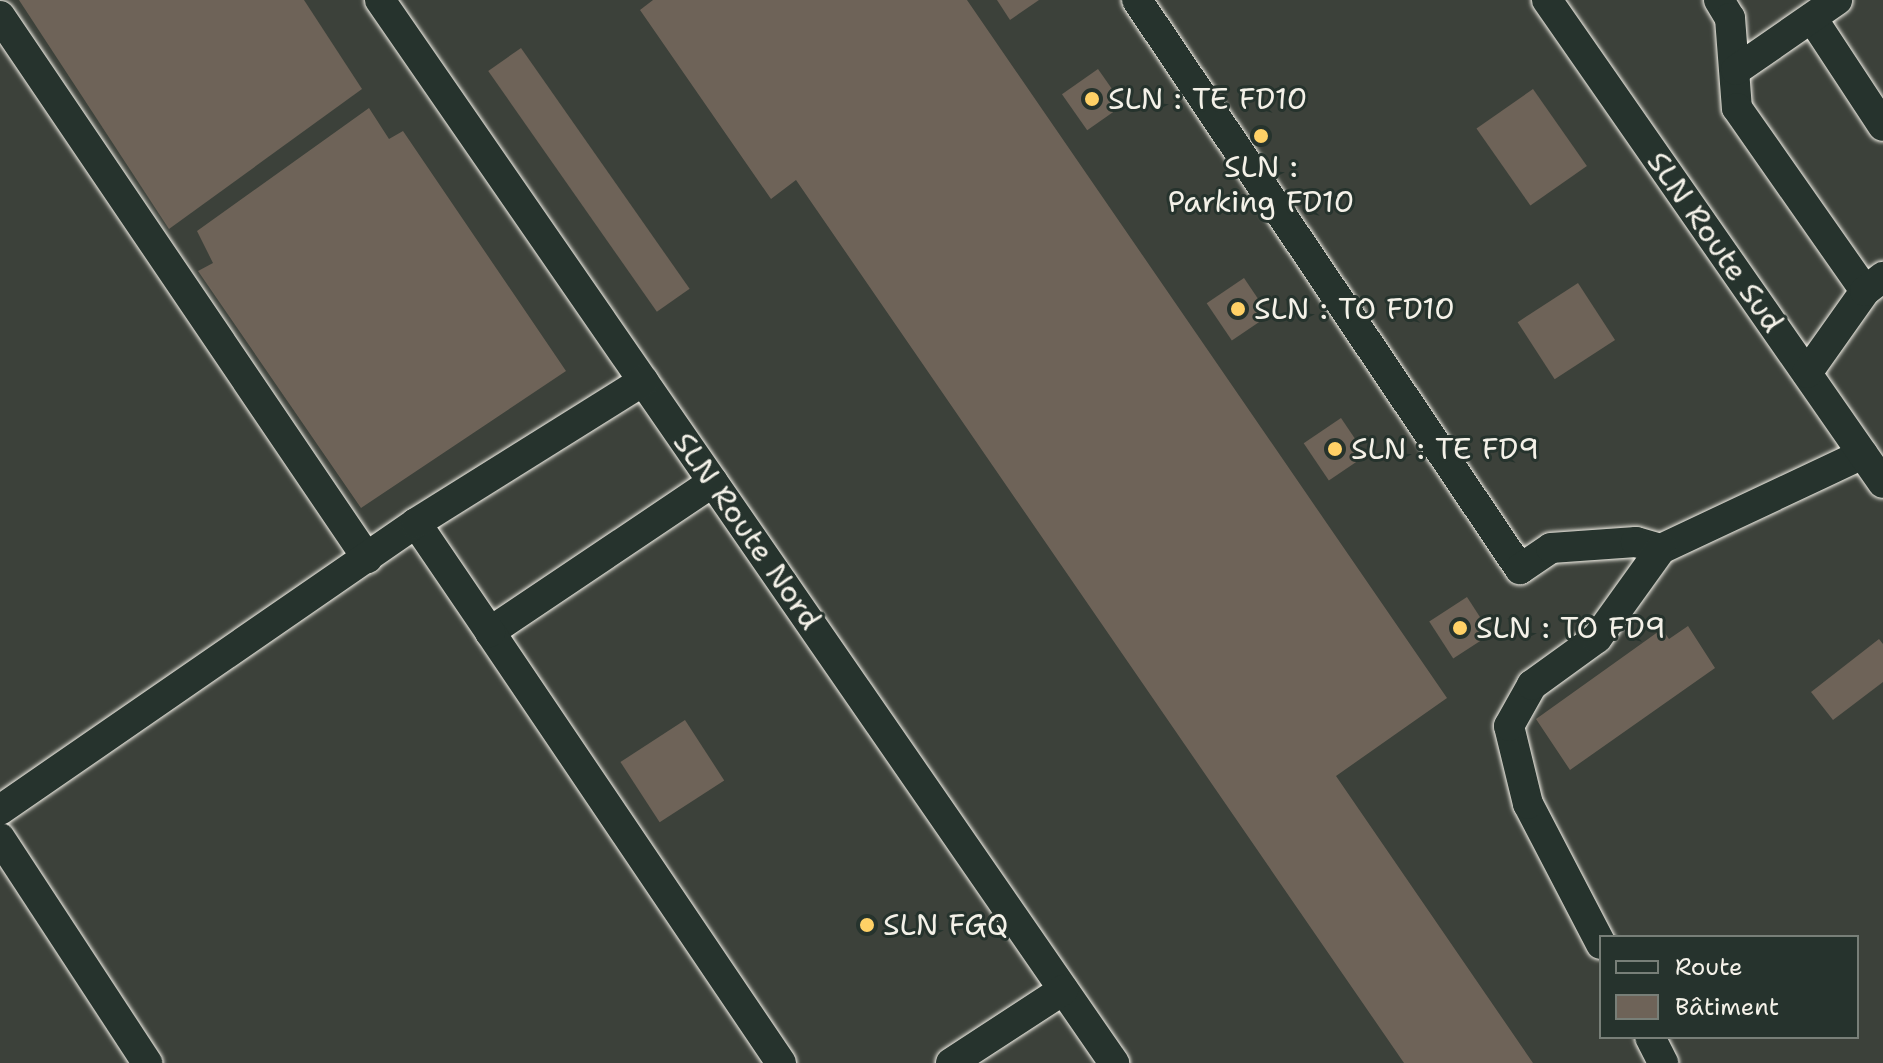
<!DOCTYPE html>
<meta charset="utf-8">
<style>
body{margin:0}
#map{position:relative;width:1883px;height:1063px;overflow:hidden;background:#26332d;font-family:"Shantell Sans",sans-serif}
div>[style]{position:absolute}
.built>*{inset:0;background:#3c413a}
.building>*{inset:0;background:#6e6358;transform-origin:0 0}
.roads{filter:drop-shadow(0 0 2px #f4f1e8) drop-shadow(0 0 2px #f4f1e8)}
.minor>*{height:30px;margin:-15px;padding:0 15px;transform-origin:15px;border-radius:15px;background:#26332d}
.dots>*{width:22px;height:22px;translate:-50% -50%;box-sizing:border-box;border:4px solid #26332d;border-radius:50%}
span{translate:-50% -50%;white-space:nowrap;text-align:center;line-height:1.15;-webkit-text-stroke:6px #26332d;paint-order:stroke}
.poi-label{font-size:30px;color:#f4f1e8}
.left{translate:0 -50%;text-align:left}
.street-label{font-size:30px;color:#f4f1e8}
.legend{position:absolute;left:1599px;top:935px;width:260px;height:104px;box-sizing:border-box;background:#26332d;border:2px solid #787f78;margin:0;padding:10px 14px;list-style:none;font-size:24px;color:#f4f1e8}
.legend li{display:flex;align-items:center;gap:16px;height:40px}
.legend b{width:40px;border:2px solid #787f78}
</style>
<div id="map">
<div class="built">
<div style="clip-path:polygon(evenodd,0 0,1883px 0,1883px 1063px,0 1063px,0 0,1601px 937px,1857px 937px,1857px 1037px,1601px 1037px,1601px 937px)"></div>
</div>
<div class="building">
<div style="clip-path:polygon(19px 0,304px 0,362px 89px,169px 229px)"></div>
<div style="clip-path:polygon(653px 0,967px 0,1447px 698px,1336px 776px,1533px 1063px,1404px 1063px,796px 180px,771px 199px,640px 10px)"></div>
<div style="clip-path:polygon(997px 0,1039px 0,1010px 20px)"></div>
<div style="left:521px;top:48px;width:294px;height:40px;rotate:55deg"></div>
<div style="left:1098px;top:69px;width:44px;height:44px;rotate:55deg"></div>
<div style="left:1533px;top:89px;width:94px;height:69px;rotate:55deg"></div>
<div style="clip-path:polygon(369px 108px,389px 139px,403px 131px,566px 371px,361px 508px,198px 271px,213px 263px,197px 231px)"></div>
<div style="left:1244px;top:278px;width:45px;height:45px;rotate:56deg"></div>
<div style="left:1578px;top:283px;width:68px;height:72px;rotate:57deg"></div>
<div style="left:1341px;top:418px;width:45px;height:45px;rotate:56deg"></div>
<div style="left:1467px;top:597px;width:44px;height:45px;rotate:57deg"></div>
<div style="clip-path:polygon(1688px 626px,1715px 668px,1570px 770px,1536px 719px,1662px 629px,1669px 639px)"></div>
<div style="clip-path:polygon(1879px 639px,1883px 644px,1883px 682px,1833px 720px,1811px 692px)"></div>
<div style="left:685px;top:720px;width:72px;height:77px;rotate:57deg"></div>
</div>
<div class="roads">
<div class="minor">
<div style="left:380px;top:0;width:1292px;rotate:55.37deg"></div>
<div style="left:1137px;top:0;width:686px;rotate:56.06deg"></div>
<div style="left:1520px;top:569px;width:37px;rotate:-34deg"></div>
<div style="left:1551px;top:548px;width:85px;rotate:-4deg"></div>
<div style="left:1636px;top:542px;width:26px;rotate:16deg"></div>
<div style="left:1661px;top:549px;width:223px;rotate:-25.2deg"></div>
<div style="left:1547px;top:0;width:588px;rotate:55.18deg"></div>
<div style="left:1719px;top:0;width:21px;rotate:59deg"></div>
<div style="left:1730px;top:18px;width:90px;rotate:85.6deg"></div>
<div style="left:1737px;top:108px;width:223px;rotate:55deg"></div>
<div style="left:0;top:16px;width:655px;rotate:55.9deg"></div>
<div style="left:1812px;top:18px;width:129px;rotate:56.7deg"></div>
<div style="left:1736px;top:70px;width:123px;rotate:-34.7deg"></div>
<div style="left:1807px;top:373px;width:100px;rotate:-54.7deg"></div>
<div style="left:1865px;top:291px;width:23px;rotate:-38deg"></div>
<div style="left:713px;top:482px;width:269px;rotate:146.1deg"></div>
<div style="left:490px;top:632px;width:520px;rotate:55.97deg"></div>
<div style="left:416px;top:523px;width:132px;rotate:55.8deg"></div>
<div style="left:0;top:810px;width:505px;rotate:-34.6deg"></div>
<div style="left:416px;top:523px;width:268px;rotate:-32deg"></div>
<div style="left:0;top:838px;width:269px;rotate:56.8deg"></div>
<div style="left:1601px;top:944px;width:158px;rotate:-117.5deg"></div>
<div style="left:1528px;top:804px;width:80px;rotate:-103.7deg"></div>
<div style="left:1509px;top:726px;width:47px;rotate:-60.7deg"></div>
<div style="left:1532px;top:685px;width:80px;rotate:-35.9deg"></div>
<div style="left:1597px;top:638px;width:110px;rotate:-54.3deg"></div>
<div style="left:1650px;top:1037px;width:29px;rotate:63deg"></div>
<div style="left:951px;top:1063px;width:134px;rotate:-33.1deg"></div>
</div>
</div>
<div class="dots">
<div style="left:1092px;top:99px;background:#ffd166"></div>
<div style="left:1261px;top:136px;background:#ffd166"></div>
<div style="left:1238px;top:309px;background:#ffd166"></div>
<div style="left:1335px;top:449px;background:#ffd166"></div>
<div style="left:1460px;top:628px;background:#ffd166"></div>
<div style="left:867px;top:925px;background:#ffd166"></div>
</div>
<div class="poi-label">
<span class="left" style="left:1108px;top:99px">SLN : TE FD10</span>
<span style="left:1261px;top:184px">SLN :<br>Parking FD10</span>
<span class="left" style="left:1254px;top:309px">SLN : TO FD10</span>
<span class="left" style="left:1351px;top:449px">SLN : TE FD9</span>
<span class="left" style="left:1476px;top:628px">SLN : TO FD9</span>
<span class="left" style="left:883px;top:925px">SLN FGQ</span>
</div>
<div class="street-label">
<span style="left:1715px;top:242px;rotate:55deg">SLN Route Sud</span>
<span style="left:747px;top:531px;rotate:55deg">SLN Route Nord</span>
</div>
<ul class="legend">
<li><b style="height:10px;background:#26332d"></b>Route</li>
<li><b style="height:22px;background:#6e6358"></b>Bâtiment</li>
</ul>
</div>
